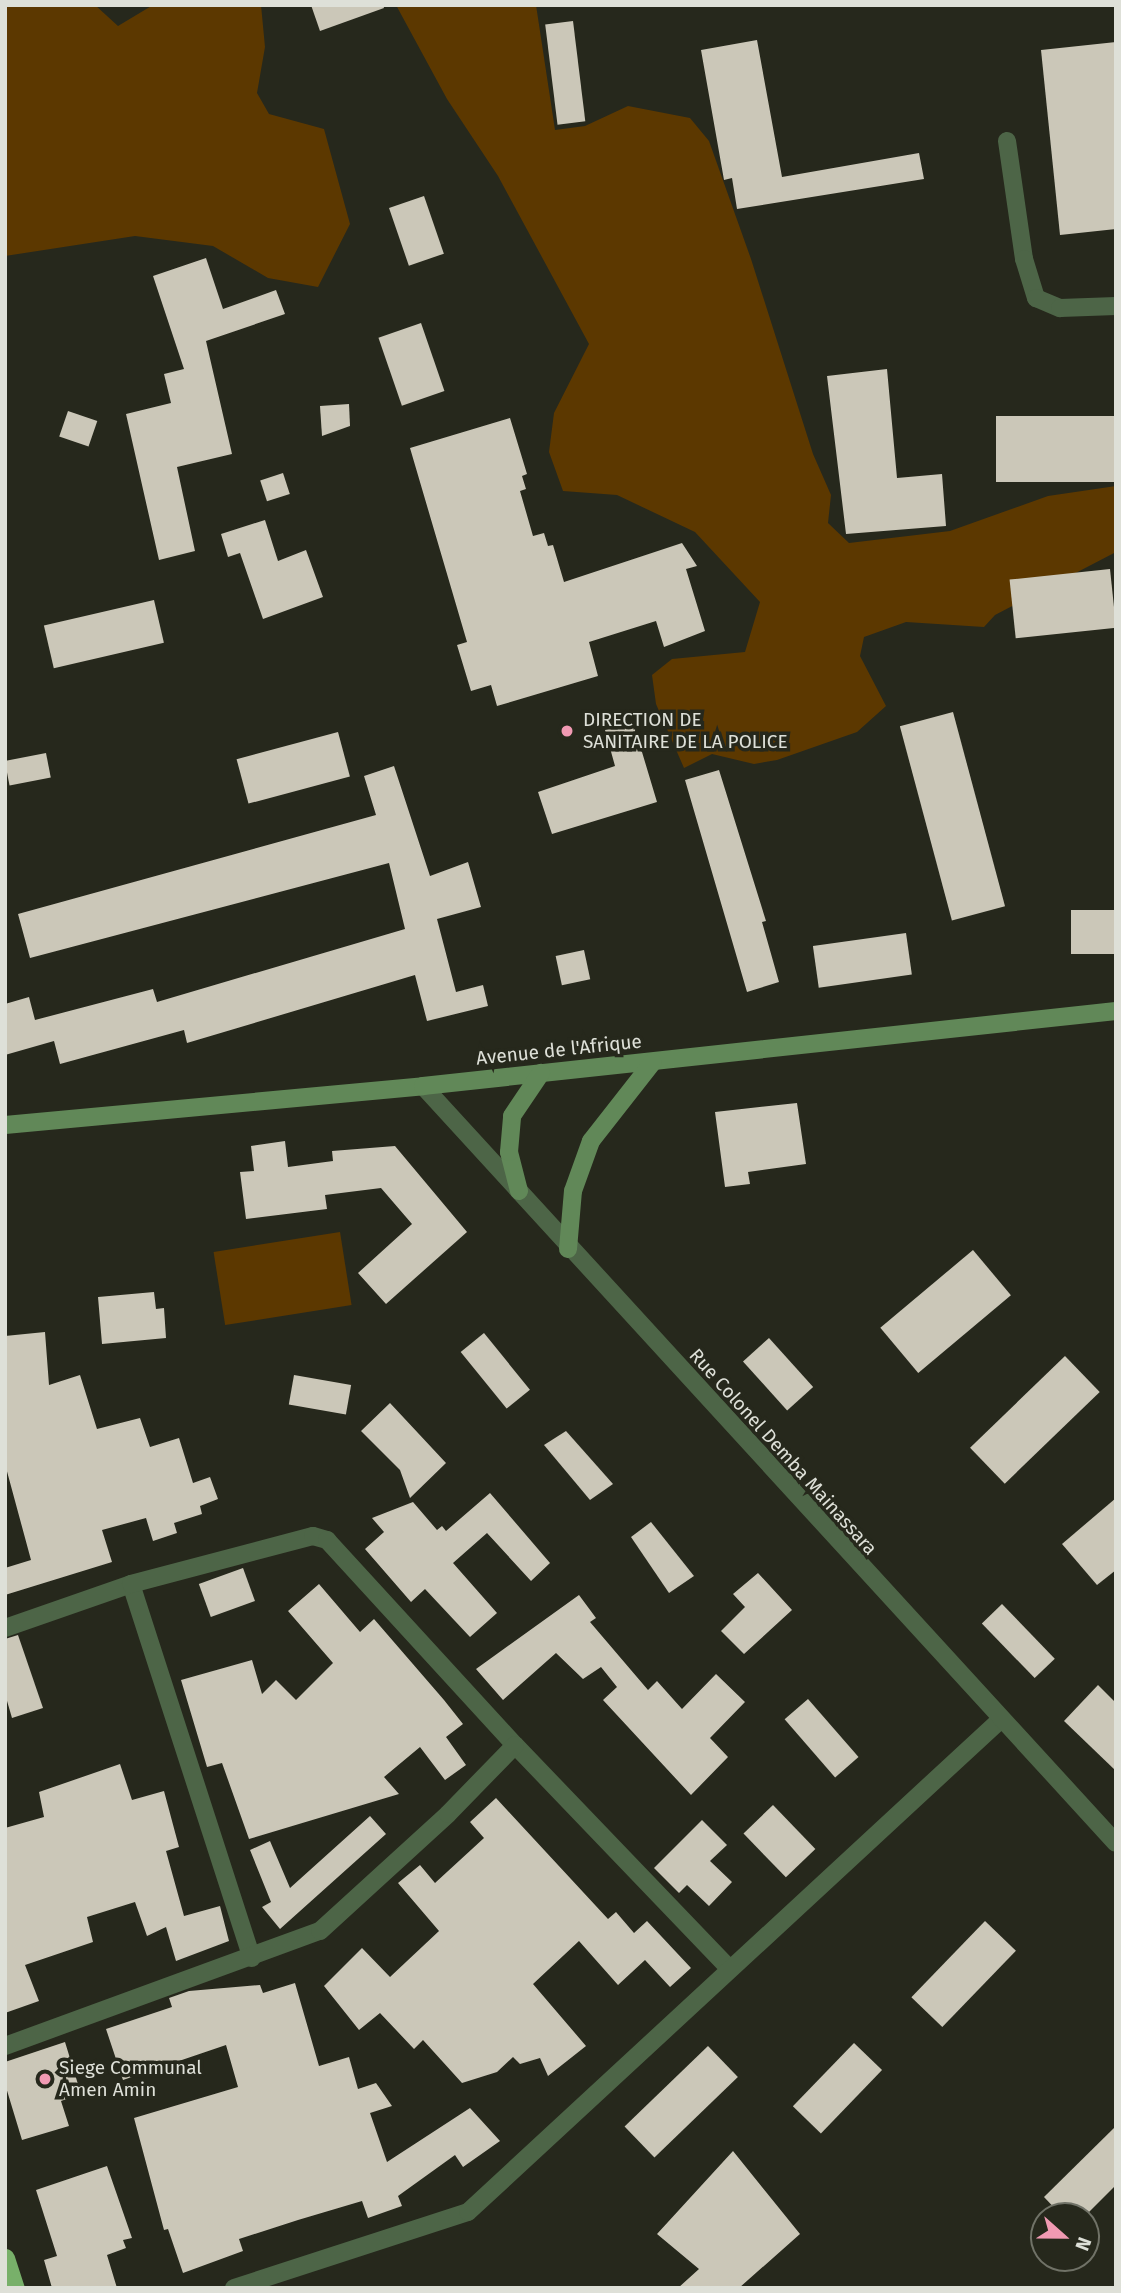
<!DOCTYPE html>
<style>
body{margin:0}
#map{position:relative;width:1121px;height:2293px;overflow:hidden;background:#26281c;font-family:"Fira Sans",sans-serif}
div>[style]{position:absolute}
.green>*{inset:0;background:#5c3800;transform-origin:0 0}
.building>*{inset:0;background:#cbc7b8;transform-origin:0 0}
.service>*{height:18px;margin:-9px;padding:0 9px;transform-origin:9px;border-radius:9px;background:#4d6547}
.minor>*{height:18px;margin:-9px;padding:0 9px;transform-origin:9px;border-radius:9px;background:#4d6547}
.tertiary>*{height:18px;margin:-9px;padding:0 9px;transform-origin:9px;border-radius:9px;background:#4d6547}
.secondary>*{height:18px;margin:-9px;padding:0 9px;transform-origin:9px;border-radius:9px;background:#618858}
.trunk>*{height:19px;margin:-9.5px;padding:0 9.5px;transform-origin:9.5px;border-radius:9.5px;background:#78b06a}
.dots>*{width:19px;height:19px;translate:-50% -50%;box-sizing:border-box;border:4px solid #26281c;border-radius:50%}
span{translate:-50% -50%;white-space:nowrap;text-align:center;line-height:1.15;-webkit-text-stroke:7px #26281c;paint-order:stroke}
.poi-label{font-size:19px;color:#dee0d8}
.left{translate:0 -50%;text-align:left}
.street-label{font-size:19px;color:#dee0d8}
.frame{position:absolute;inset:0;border:7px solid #dee0d8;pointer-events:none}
.north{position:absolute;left:1030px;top:2202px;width:70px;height:70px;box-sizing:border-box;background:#26281c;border:2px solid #707267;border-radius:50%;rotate:111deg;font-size:19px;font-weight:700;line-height:28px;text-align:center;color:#dee0d8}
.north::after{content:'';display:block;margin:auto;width:24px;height:32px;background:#f19ab3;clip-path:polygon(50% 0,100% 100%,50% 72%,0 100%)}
</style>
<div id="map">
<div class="green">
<div style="clip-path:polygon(5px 5px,95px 5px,118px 26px,153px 5px,261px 5px,265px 47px,257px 93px,269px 114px,324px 129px,350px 224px,318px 287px,268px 278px,213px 246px,135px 236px,5px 256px)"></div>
<div style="clip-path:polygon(396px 5px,536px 5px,555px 130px,585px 126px,628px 106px,690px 118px,709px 141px,751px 259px,813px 454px,831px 495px,828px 523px,849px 543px,950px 531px,1048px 496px,1116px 486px,1116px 552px,995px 615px,984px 627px,906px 622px,864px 637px,860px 656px,886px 706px,857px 732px,777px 760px,754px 764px,712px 754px,684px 768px,656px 704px,652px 675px,672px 659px,745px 652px,760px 602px,695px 532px,617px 495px,563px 491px,549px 452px,554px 413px,589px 344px,498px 176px,447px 99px)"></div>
<div style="left:340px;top:1232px;width:74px;height:128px;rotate:81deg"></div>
</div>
<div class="building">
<div style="clip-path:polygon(311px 5px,383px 5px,384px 8px,320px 31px)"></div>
<div style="left:573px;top:21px;width:101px;height:28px;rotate:83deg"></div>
<div style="clip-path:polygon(757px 40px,782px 177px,919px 153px,924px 179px,737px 209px,732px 178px,724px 180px,701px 50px)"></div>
<div style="clip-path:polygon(1116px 42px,1116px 229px,1060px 235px,1041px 50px)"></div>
<div style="left:424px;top:196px;width:61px;height:37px;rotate:71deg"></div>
<div style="clip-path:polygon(206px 258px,223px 309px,276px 290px,285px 314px,206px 341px,232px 454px,177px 467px,195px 551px,159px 560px,126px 414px,171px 403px,164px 374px,184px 369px,153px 276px)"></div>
<div style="left:421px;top:323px;width:72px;height:45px;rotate:71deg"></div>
<div style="clip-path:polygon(887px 369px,897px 478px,942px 474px,946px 526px,846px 534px,827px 376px)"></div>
<div style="clip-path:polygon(349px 404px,350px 426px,322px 436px,320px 406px)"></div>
<div style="left:68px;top:411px;width:31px;height:27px;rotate:19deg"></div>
<div style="left:1116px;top:416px;width:66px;height:120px;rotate:90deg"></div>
<div style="clip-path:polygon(510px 418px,527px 474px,522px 476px,526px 489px,520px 491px,533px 536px,544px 533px,548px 546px,553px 545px,564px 582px,682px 543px,697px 566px,686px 569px,705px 631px,664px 647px,656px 621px,589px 642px,598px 676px,497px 706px,491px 685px,471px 691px,457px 645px,467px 642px,410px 448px)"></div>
<div style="left:283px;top:473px;width:22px;height:24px;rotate:72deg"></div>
<div style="clip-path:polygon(265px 520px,278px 561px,306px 550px,323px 597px,263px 619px,240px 553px,228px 557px,221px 534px)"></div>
<div style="left:1110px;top:569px;width:59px;height:101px;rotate:84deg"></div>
<div style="left:154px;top:600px;width:44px;height:113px;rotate:77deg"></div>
<div style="left:953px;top:712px;width:201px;height:55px;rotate:75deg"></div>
<div style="clip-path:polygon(633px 722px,657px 802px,552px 834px,538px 792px,615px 766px,605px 730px)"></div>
<div style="left:338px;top:732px;width:46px;height:105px;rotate:75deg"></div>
<div style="left:46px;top:753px;width:25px;height:42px;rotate:79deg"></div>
<div style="clip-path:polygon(394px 766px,430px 876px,468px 862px,481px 907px,437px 919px,456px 992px,483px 985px,488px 1006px,427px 1021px,415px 975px,187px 1043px,184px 1030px,60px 1064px,54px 1041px,5px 1055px,5px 1004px,29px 997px,35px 1020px,153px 989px,157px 1002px,405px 929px,389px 863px,30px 958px,18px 914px,376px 815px,364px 776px)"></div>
<div style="clip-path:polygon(719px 770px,766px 921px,762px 922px,779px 982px,747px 992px,685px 780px)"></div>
<div style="left:1116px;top:910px;width:44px;height:45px;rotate:90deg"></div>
<div style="left:906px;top:933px;width:42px;height:94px;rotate:82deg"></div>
<div style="left:584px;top:950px;width:30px;height:29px;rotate:78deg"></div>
<div style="clip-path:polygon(797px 1103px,806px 1164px,748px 1172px,750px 1184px,725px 1187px,715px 1112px)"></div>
<div style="clip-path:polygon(285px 1141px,288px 1167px,333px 1161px,332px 1151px,395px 1146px,467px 1232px,386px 1304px,358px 1273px,412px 1224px,381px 1188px,325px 1195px,327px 1209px,246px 1219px,240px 1172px,254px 1171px,251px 1146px)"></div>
<div style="left:973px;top:1250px;width:59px;height:121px;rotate:50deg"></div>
<div style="clip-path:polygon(154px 1292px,156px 1309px,164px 1308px,166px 1338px,102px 1344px,98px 1297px)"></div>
<div style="clip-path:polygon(45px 1332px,49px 1385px,80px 1375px,97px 1429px,140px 1418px,150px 1447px,179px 1438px,193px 1483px,210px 1477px,218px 1499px,200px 1506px,202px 1514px,174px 1523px,177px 1533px,153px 1541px,146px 1518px,102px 1530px,112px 1562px,5px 1595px,5px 1568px,31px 1560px,5px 1464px,5px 1336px)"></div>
<div style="left:484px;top:1333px;width:73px;height:30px;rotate:51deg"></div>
<div style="left:769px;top:1338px;width:66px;height:35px;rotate:48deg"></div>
<div style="left:1065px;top:1356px;width:50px;height:132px;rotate:46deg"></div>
<div style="left:294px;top:1375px;width:58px;height:30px;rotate:10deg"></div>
<div style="clip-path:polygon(390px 1403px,446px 1463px,410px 1498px,400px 1470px,361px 1431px)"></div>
<div style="clip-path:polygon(566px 1431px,613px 1484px,590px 1500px,544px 1445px)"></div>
<div style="clip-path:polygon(490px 1493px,550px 1563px,531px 1581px,487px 1533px,453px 1563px,497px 1613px,470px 1637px,425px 1589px,411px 1602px,365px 1549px,384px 1532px,372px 1518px,413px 1502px,437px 1530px,442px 1526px,446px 1531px)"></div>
<div style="clip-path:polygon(1116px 1498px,1116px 1570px,1097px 1585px,1062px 1544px)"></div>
<div style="clip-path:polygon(651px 1522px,694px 1576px,669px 1593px,631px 1537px)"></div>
<div style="left:243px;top:1568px;width:35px;height:47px;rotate:70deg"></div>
<div style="clip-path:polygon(758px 1573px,792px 1610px,744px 1654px,721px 1631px,745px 1607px,733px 1594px)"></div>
<div style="clip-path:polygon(319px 1584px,360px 1632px,374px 1619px,444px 1700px,463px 1724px,446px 1737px,466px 1765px,445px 1780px,420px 1747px,384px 1777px,399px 1794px,249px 1839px,222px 1763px,207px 1767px,181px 1680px,252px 1660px,262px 1694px,276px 1680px,296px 1700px,333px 1663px,288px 1611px)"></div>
<div style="clip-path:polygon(579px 1595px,596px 1618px,590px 1622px,648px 1690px,657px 1681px,682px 1709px,716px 1674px,745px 1702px,710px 1738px,728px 1757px,691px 1795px,603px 1700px,617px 1687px,601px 1667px,583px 1679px,556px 1653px,503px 1700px,476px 1669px)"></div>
<div style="left:1002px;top:1604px;width:76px;height:28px;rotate:46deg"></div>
<div style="clip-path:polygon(18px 1635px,43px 1708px,12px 1718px,5px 1694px,5px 1639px)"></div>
<div style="clip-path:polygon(1098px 1685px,1116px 1703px,1116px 1771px,1064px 1721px)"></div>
<div style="left:808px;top:1699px;width:77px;height:31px;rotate:49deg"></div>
<div style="clip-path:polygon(120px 1764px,132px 1800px,164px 1791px,179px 1847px,166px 1851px,184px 1916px,220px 1906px,229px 1941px,176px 1961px,166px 1927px,147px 1936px,135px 1902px,87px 1917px,93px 1942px,25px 1965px,39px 2001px,5px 2013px,5px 1828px,44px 1817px,39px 1792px)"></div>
<div style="clip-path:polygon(496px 1798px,608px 1919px,616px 1912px,634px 1933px,647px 1921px,691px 1968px,670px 1987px,645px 1960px,618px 1985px,579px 1941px,533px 1984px,586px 2046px,548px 2076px,540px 2058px,520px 2064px,513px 2057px,497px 2072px,462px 2083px,423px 2040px,414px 2049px,380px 2013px,359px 2030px,324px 1986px,362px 1948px,390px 1977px,439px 1931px,398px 1883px,420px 1865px,435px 1883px,484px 1838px,470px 1822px)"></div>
<div style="left:773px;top:1805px;width:61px;height:41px;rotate:46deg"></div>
<div style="clip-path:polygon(370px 1816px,386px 1834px,280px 1929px,262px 1907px,271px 1902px,250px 1850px,270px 1841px,290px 1888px)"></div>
<div style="clip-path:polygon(702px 1820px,727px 1845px,710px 1861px,732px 1882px,709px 1906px,687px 1885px,679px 1893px,654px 1868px)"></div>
<div style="left:985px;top:1921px;width:43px;height:106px;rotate:44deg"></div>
<div style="clip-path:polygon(295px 1983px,319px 2066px,349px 2057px,358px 2089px,376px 2083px,392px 2106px,370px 2113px,387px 2162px,470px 2108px,500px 2141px,463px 2167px,455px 2155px,398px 2196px,402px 2206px,368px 2218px,362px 2201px,298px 2220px,239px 2239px,243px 2251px,183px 2273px,168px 2229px,164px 2230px,134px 2118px,238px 2087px,226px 2045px,123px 2080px,106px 2029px,172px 2007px,169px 1998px,189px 1991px,260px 1985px,263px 1993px)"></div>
<div style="clip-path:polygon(65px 2042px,81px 2094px,61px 2101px,69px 2126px,22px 2140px,5px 2084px,5px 2062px)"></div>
<div style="left:854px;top:2043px;width:39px;height:88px;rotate:44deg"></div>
<div style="left:708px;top:2046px;width:43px;height:116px;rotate:46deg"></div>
<div style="clip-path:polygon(1116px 2126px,1116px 2185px,1085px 2216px,1062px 2216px,1044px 2197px)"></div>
<div style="clip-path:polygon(733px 2151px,800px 2234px,739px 2288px,678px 2288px,699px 2269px,657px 2234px)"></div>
<div style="clip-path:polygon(107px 2166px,132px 2238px,123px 2240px,126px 2248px,107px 2255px,117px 2288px,52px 2288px,44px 2260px,57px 2256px,36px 2190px)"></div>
</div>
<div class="service">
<div style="left:1007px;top:141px;width:119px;rotate:81.8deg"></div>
<div style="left:1024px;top:259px;width:41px;rotate:72.9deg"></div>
<div style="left:1036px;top:298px;width:26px;rotate:23deg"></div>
<div style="left:1060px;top:308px;width:56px;rotate:-2deg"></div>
</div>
<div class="minor">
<div style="left:131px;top:1584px;width:393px;rotate:72.1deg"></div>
<div style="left:5px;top:1628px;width:133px;rotate:-19.2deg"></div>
<div style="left:131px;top:1584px;width:188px;rotate:-14.8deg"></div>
<div style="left:313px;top:1536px;width:15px;rotate:16deg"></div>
<div style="left:327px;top:1540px;width:278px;rotate:47.5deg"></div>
<div style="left:515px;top:1745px;width:310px;rotate:46.2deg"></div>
<div style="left:5px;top:2046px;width:335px;rotate:-20.1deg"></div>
<div style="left:320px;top:1931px;width:173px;rotate:-42.4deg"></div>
<div style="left:448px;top:1814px;width:96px;rotate:-45.8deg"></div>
<div style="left:234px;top:2288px;width:246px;rotate:-18deg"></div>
<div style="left:468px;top:2212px;width:725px;rotate:-42.76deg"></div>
</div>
<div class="tertiary">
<div style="left:423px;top:1086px;width:1026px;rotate:47.53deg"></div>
</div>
<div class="secondary">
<div style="left:5px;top:1125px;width:420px;rotate:-5.3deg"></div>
<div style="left:423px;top:1086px;width:697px;rotate:-6.18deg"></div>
<div style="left:519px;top:1191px;width:40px;rotate:-104.4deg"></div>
<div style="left:509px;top:1152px;width:36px;rotate:-85deg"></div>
<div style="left:512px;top:1116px;width:52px;rotate:-56deg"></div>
<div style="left:568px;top:1249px;width:58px;rotate:-85.1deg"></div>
<div style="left:573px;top:1191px;width:53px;rotate:-70.2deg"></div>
<div style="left:591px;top:1141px;width:100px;rotate:-51.9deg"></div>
</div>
<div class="trunk">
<div style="left:5px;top:2258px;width:32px;rotate:72deg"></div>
</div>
<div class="dots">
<div style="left:567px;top:731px;background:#f19ab3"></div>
<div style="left:45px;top:2079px;background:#f19ab3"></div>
</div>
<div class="poi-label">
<span class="left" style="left:583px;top:731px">DIRECTION DE<br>SANITAIRE DE LA POLICE</span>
<span class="left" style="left:59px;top:2079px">Siege Communal<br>Amen Amin</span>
</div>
<div class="street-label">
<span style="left:559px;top:1050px;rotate:-6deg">Avenue de l'Afrique</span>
<span style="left:783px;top:1452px;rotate:48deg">Rue Colonel Demba Mainassara</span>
</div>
<div class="frame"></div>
<div class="north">N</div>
</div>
